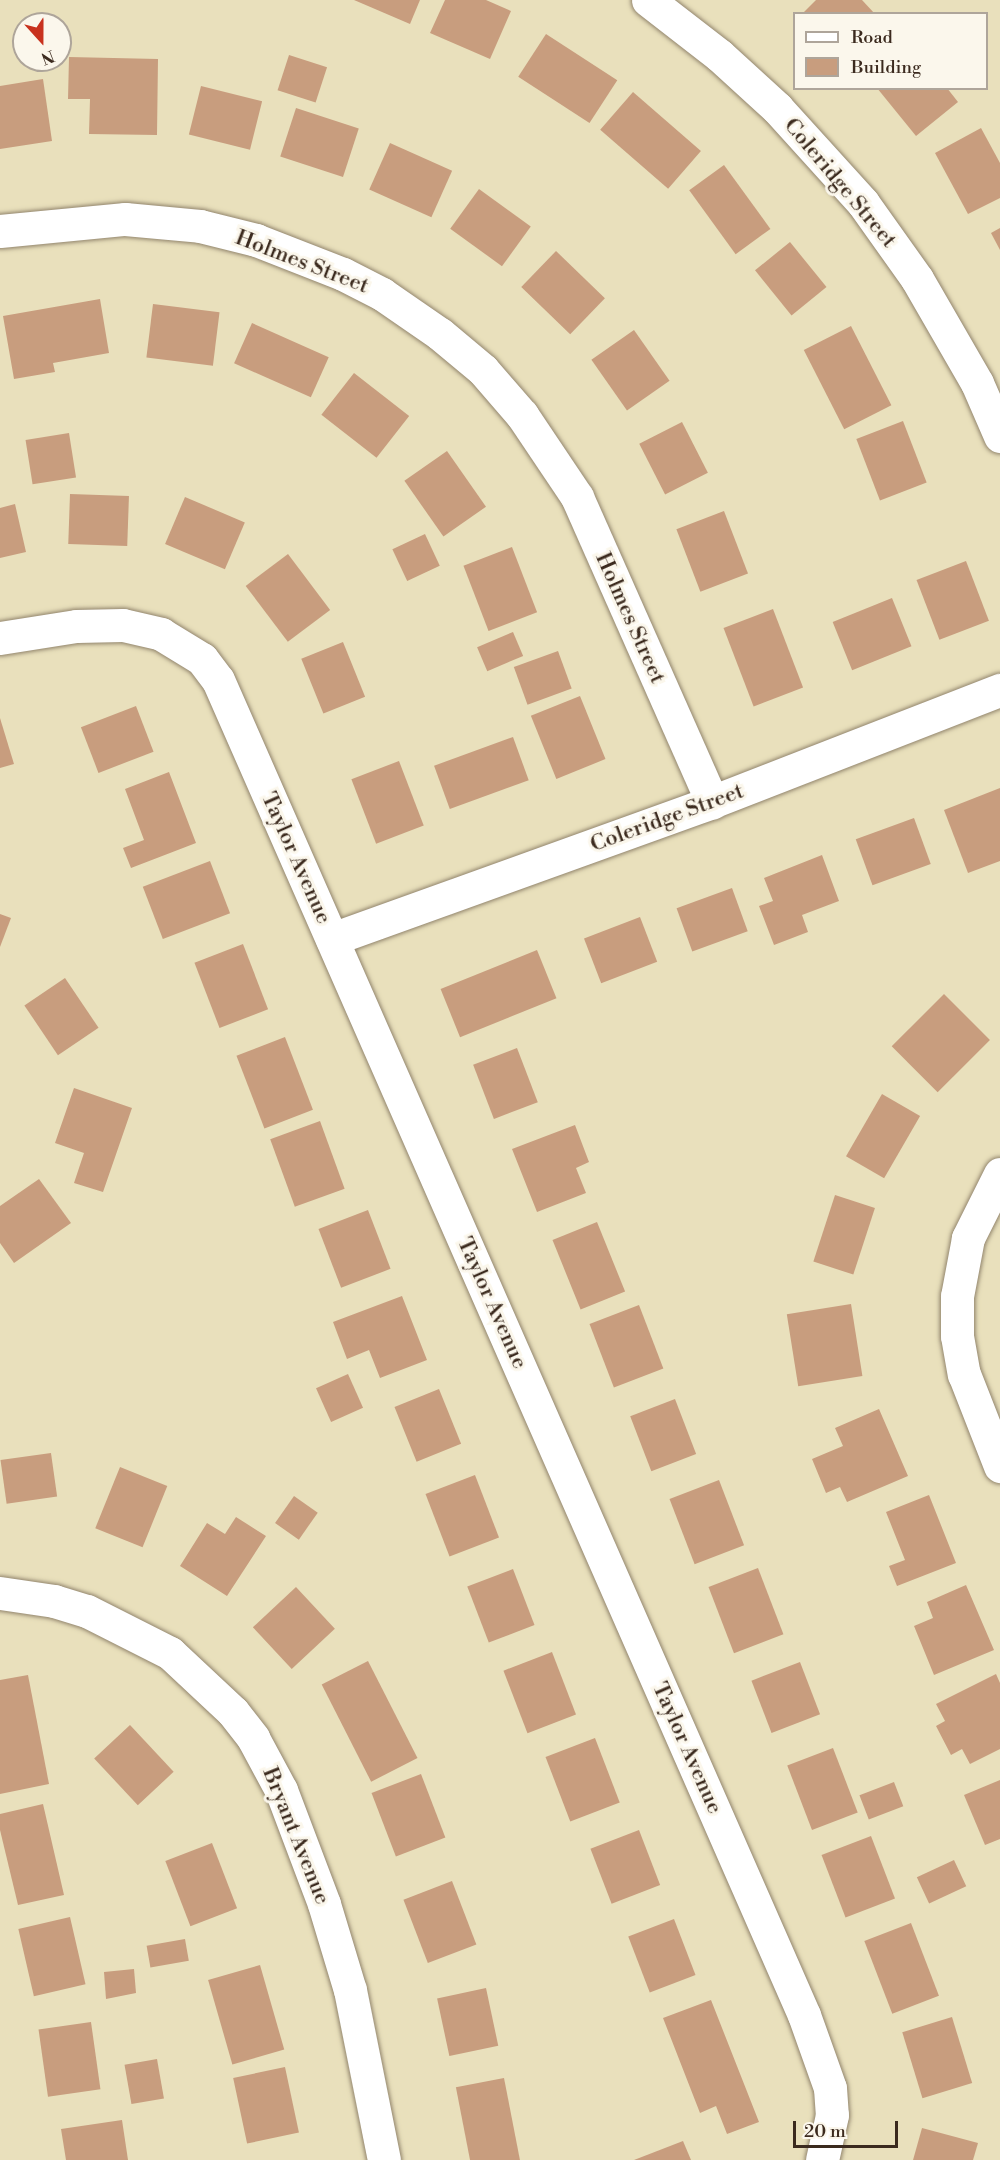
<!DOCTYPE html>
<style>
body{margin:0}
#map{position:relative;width:1000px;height:2160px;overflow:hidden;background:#e9e0bc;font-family:"Libre Bodoni",serif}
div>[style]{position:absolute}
.building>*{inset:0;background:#c89d7e;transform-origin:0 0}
.roads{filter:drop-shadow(0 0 2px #92856d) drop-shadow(0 0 2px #92856d)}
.minor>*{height:33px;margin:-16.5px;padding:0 16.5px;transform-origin:16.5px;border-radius:16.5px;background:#fff}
span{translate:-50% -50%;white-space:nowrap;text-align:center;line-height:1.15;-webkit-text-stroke:6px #fbf7ec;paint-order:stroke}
.street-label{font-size:22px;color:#3b2a1e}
.legend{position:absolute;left:793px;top:12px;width:195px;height:78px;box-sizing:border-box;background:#fbf7ec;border:2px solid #aea59a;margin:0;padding:8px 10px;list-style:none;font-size:18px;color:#3b2a1e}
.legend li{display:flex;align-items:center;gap:12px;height:30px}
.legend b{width:30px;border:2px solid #aea59a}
.north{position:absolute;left:12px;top:12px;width:60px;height:60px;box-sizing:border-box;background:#fbf7ec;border:2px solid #aea59a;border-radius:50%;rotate:159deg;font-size:16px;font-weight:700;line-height:24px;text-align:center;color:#3b2a1e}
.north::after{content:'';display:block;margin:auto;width:21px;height:27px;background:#c8321e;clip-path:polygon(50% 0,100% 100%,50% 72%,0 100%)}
.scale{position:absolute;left:793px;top:2121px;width:105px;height:27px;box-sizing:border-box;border:3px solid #3b2a1e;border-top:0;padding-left:8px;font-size:18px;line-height:21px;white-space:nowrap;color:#3b2a1e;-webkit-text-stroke:4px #fbf7ec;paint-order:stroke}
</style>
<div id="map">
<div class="building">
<div style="clip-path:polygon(354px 0,420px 0,410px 24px)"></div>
<div style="clip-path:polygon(445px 0,486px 0,511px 11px,490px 59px,430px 33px)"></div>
<div style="clip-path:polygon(816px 0,862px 0,875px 14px,802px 14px)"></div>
<div style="left:546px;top:34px;width:85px;height:51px;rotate:33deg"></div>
<div style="left:289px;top:55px;width:40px;height:37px;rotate:18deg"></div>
<div style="clip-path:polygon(69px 57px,158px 59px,157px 135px,89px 134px,90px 99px,68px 99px)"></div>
<div style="clip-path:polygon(43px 79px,52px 141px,0 149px,0 86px)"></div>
<div style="left:201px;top:86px;width:63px;height:50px;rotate:14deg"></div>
<div style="clip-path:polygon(877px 88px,947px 88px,958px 102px,916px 136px)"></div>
<div style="left:633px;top:92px;width:90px;height:50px;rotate:41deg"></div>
<div style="left:296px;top:108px;width:66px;height:51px;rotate:18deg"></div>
<div style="clip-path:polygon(981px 128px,1000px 163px,1000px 198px,968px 214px,935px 153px)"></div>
<div style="left:390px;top:143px;width:68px;height:51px;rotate:24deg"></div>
<div style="left:724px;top:165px;width:79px;height:43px;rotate:54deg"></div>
<div style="left:479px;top:189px;width:64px;height:49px;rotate:36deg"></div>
<div style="clip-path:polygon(1000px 228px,1000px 250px,991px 233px)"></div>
<div style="left:790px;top:242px;width:58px;height:45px;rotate:51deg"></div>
<div style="left:556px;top:251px;width:68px;height:50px;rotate:44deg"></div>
<div style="clip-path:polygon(100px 299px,109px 353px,53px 363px,55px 372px,14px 379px,3px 316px)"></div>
<div style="left:153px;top:304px;width:67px;height:54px;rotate:7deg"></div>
<div style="left:252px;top:323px;width:84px;height:44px;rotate:24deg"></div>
<div style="left:851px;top:326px;width:89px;height:53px;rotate:63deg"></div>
<div style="left:634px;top:330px;width:62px;height:52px;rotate:55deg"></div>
<div style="left:354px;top:373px;width:70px;height:53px;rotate:38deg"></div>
<div style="left:903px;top:421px;width:66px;height:50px;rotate:69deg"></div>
<div style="left:682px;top:422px;width:57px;height:48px;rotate:63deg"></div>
<div style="left:69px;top:433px;width:45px;height:44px;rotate:81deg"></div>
<div style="left:447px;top:451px;width:68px;height:52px;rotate:55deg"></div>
<div style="left:70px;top:494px;width:59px;height:50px;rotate:2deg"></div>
<div style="left:185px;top:497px;width:65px;height:51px;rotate:23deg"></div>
<div style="clip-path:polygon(15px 504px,26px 552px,0 558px,0 508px)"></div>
<div style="left:724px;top:511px;width:67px;height:51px;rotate:69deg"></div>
<div style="left:425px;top:534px;width:35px;height:36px;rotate:65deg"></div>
<div style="left:512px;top:547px;width:70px;height:52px;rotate:69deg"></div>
<div style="left:288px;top:554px;width:70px;height:53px;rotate:53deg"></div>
<div style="left:966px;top:561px;width:64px;height:53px;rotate:69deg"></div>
<div style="left:892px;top:598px;width:52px;height:64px;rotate:68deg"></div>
<div style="left:773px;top:609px;width:84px;height:53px;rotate:69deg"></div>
<div style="left:513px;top:632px;width:26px;height:39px;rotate:67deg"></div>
<div style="left:343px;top:642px;width:59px;height:45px;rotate:68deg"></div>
<div style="left:558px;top:651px;width:40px;height:47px;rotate:70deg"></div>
<div style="left:580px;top:696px;width:68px;height:53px;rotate:68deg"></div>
<div style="left:136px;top:706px;width:49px;height:59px;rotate:69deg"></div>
<div style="clip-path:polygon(0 718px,14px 764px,0 768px)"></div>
<div style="left:513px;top:737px;width:46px;height:84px;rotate:70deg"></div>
<div style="left:399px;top:761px;width:69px;height:51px;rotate:69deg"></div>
<div style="clip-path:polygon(169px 772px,196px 843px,131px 868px,123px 848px,144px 840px,125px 789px)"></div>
<div style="clip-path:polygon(1000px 788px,1000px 861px,968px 873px,944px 810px)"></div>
<div style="left:914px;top:818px;width:49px;height:62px;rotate:70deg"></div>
<div style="clip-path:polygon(822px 855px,839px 901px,802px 915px,808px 932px,774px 945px,759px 906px,773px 901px,764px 878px)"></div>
<div style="left:210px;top:861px;width:56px;height:72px;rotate:69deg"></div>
<div style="left:732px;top:888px;width:46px;height:59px;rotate:70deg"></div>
<div style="clip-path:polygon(0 914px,11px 918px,0 947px)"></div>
<div style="left:640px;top:917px;width:48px;height:60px;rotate:69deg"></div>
<div style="left:243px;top:944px;width:70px;height:52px;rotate:69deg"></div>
<div style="left:537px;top:950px;width:52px;height:104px;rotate:68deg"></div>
<div style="left:65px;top:978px;width:60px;height:49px;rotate:56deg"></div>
<div style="left:944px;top:994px;width:65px;height:74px;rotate:45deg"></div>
<div style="left:285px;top:1037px;width:78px;height:52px;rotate:69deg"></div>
<div style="left:517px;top:1048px;width:58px;height:47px;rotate:69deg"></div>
<div style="clip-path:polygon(74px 1088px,132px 1108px,103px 1192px,74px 1183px,84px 1153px,55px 1143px)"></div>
<div style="left:882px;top:1094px;width:44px;height:72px;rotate:30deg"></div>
<div style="left:320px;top:1121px;width:72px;height:53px;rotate:70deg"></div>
<div style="clip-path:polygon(575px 1125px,589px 1162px,576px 1168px,586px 1193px,537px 1212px,512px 1149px)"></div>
<div style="clip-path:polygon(39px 1179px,71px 1223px,14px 1263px,0 1243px,0 1206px)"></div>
<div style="left:835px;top:1195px;width:42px;height:70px;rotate:18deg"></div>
<div style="left:368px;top:1210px;width:63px;height:53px;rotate:69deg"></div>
<div style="left:597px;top:1222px;width:75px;height:48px;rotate:68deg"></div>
<div style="clip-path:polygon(402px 1296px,427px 1360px,380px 1378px,369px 1350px,347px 1359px,333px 1322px)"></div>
<div style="left:851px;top:1304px;width:73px;height:65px;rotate:81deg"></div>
<div style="left:639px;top:1305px;width:68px;height:53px;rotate:69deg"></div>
<div style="left:348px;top:1374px;width:37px;height:35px;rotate:66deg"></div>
<div style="left:439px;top:1389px;width:59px;height:48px;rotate:68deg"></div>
<div style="left:675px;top:1399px;width:59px;height:48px;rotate:69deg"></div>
<div style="clip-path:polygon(879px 1409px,908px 1476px,847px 1502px,840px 1487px,826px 1493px,812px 1459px,843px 1446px,835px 1428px)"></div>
<div style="left:51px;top:1453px;width:44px;height:51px;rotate:82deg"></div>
<div style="left:120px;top:1467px;width:51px;height:66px;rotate:22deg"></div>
<div style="left:475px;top:1475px;width:67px;height:53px;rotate:69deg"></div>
<div style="left:719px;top:1480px;width:70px;height:53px;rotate:69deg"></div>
<div style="clip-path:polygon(929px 1495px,956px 1563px,897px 1586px,889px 1566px,905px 1560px,886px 1512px)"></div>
<div style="left:294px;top:1496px;width:29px;height:33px;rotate:35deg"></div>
<div style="clip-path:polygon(236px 1517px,266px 1536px,227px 1596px,180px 1566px,207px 1523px,225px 1534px)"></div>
<div style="left:758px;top:1568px;width:71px;height:53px;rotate:69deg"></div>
<div style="left:513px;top:1569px;width:60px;height:49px;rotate:69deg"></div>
<div style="clip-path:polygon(966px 1585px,994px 1650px,934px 1675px,914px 1626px,933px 1618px,927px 1602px)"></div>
<div style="left:296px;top:1587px;width:57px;height:59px;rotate:47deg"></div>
<div style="left:552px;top:1652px;width:67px;height:52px;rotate:69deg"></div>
<div style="left:368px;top:1661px;width:109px;height:52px;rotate:63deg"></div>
<div style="left:800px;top:1662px;width:56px;height:52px;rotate:69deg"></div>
<div style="clip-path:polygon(996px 1674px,1000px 1683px,1000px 1749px,970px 1764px,962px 1749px,951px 1755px,936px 1726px,945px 1721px,936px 1704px)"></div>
<div style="clip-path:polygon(28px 1675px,49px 1784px,0 1794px,0 1680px)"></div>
<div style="left:130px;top:1725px;width:64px;height:49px;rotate:47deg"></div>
<div style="left:595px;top:1738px;width:69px;height:53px;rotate:69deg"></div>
<div style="left:833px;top:1748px;width:69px;height:49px;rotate:69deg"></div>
<div style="left:421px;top:1774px;width:68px;height:53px;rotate:69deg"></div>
<div style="clip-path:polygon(1000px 1780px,1000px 1839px,985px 1845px,964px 1795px)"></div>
<div style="left:894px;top:1782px;width:26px;height:37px;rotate:69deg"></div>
<div style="clip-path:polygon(43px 1804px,64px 1895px,18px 1905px,0 1830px,0 1814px)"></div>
<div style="left:639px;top:1830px;width:59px;height:52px;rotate:69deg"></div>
<div style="left:871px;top:1836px;width:67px;height:53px;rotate:69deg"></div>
<div style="left:212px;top:1843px;width:70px;height:50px;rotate:69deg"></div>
<div style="left:954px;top:1860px;width:29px;height:41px;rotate:65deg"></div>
<div style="left:452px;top:1881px;width:68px;height:52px;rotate:69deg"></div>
<div style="left:70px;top:1917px;width:69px;height:53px;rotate:77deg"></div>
<div style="left:674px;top:1919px;width:60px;height:49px;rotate:69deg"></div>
<div style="left:911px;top:1923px;width:78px;height:50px;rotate:69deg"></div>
<div style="left:185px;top:1939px;width:22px;height:39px;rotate:80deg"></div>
<div style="left:260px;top:1965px;width:88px;height:54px;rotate:74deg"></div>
<div style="clip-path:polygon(134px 1969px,136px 1993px,106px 1999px,104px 1972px)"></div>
<div style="left:486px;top:1988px;width:59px;height:50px;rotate:78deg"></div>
<div style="clip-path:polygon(711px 2000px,759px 2122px,727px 2134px,716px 2106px,700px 2113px,663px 2018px)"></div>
<div style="left:952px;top:2017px;width:69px;height:52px;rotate:73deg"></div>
<div style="left:91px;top:2022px;width:68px;height:53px;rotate:82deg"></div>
<div style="left:157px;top:2059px;width:40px;height:33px;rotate:80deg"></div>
<div style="left:285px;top:2067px;width:67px;height:53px;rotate:78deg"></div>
<div style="left:504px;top:2078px;width:84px;height:49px;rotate:79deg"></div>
<div style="clip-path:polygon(122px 2120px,128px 2160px,66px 2160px,61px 2129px)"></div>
<div style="clip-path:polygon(922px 2128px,978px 2143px,973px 2160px,913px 2160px)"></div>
<div style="clip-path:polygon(683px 2141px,691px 2160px,634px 2160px)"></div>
</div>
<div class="roads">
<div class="minor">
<div style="left:648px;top:0;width:90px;rotate:37.8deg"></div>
<div style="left:719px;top:55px;width:79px;rotate:42.4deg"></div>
<div style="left:777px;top:108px;width:128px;rotate:47.8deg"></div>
<div style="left:863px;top:203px;width:93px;rotate:54.6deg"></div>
<div style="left:917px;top:279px;width:120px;rotate:60deg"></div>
<div style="left:977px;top:383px;width:58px;rotate:66.5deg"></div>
<div style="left:0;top:231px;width:126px;rotate:-5.5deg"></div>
<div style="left:125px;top:219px;width:75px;rotate:5.3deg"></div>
<div style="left:200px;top:226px;width:58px;rotate:14deg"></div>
<div style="left:256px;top:240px;width:93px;rotate:21.3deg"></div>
<div style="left:343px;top:274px;width:44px;rotate:27.1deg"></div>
<div style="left:382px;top:294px;width:70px;rotate:34.6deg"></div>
<div style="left:440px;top:334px;width:56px;rotate:39.9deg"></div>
<div style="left:483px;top:370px;width:60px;rotate:49.1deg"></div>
<div style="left:522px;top:415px;width:99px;rotate:56.1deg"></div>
<div style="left:577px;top:497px;width:334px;rotate:66.1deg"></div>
<div style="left:0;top:638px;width:77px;rotate:-9deg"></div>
<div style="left:76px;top:626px;width:47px;rotate:-1.2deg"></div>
<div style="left:123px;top:625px;width:39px;rotate:13deg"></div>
<div style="left:161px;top:634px;width:48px;rotate:31.4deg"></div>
<div style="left:202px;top:659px;width:26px;rotate:53deg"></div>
<div style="left:218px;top:680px;width:1458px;rotate:66.3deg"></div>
<div style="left:804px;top:2015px;width:77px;rotate:70.4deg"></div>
<div style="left:830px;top:2088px;width:27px;rotate:86deg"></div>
<div style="left:832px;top:2115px;width:46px;rotate:102.5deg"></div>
<div style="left:332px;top:939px;width:404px;rotate:-19.8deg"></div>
<div style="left:712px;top:802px;width:309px;rotate:-21.3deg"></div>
<div style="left:1000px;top:1174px;width:72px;rotate:116.6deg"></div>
<div style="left:968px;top:1238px;width:59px;rotate:100.7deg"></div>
<div style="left:957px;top:1296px;width:40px;rotate:90deg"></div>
<div style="left:957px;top:1336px;width:39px;rotate:80deg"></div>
<div style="left:964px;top:1374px;width:99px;rotate:68.6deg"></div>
<div style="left:0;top:1593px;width:55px;rotate:8.4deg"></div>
<div style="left:54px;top:1601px;width:34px;rotate:17deg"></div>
<div style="left:87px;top:1611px;width:93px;rotate:26.8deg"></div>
<div style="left:170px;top:1653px;width:86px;rotate:43.1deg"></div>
<div style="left:233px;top:1712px;width:33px;rotate:52deg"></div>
<div style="left:253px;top:1738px;width:59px;rotate:61.7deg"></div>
<div style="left:281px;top:1790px;width:122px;rotate:69.3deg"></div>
<div style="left:324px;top:1904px;width:90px;rotate:73.2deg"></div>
<div style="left:350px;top:1990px;width:173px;rotate:78.7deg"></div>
</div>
</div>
<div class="street-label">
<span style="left:840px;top:183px;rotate:50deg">Coleridge Street</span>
<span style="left:302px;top:262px;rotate:21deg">Holmes Street</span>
<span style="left:630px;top:618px;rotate:66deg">Holmes Street</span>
<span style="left:667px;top:818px;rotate:-20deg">Coleridge Street</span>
<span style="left:296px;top:858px;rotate:66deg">Taylor Avenue</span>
<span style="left:492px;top:1303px;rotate:66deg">Taylor Avenue</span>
<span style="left:687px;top:1748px;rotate:66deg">Taylor Avenue</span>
<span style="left:296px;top:1836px;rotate:68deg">Bryant Avenue</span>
</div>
<ul class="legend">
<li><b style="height:8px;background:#fff"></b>Road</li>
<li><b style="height:16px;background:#c89d7e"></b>Building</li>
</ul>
<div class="north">N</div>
<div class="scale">20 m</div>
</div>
